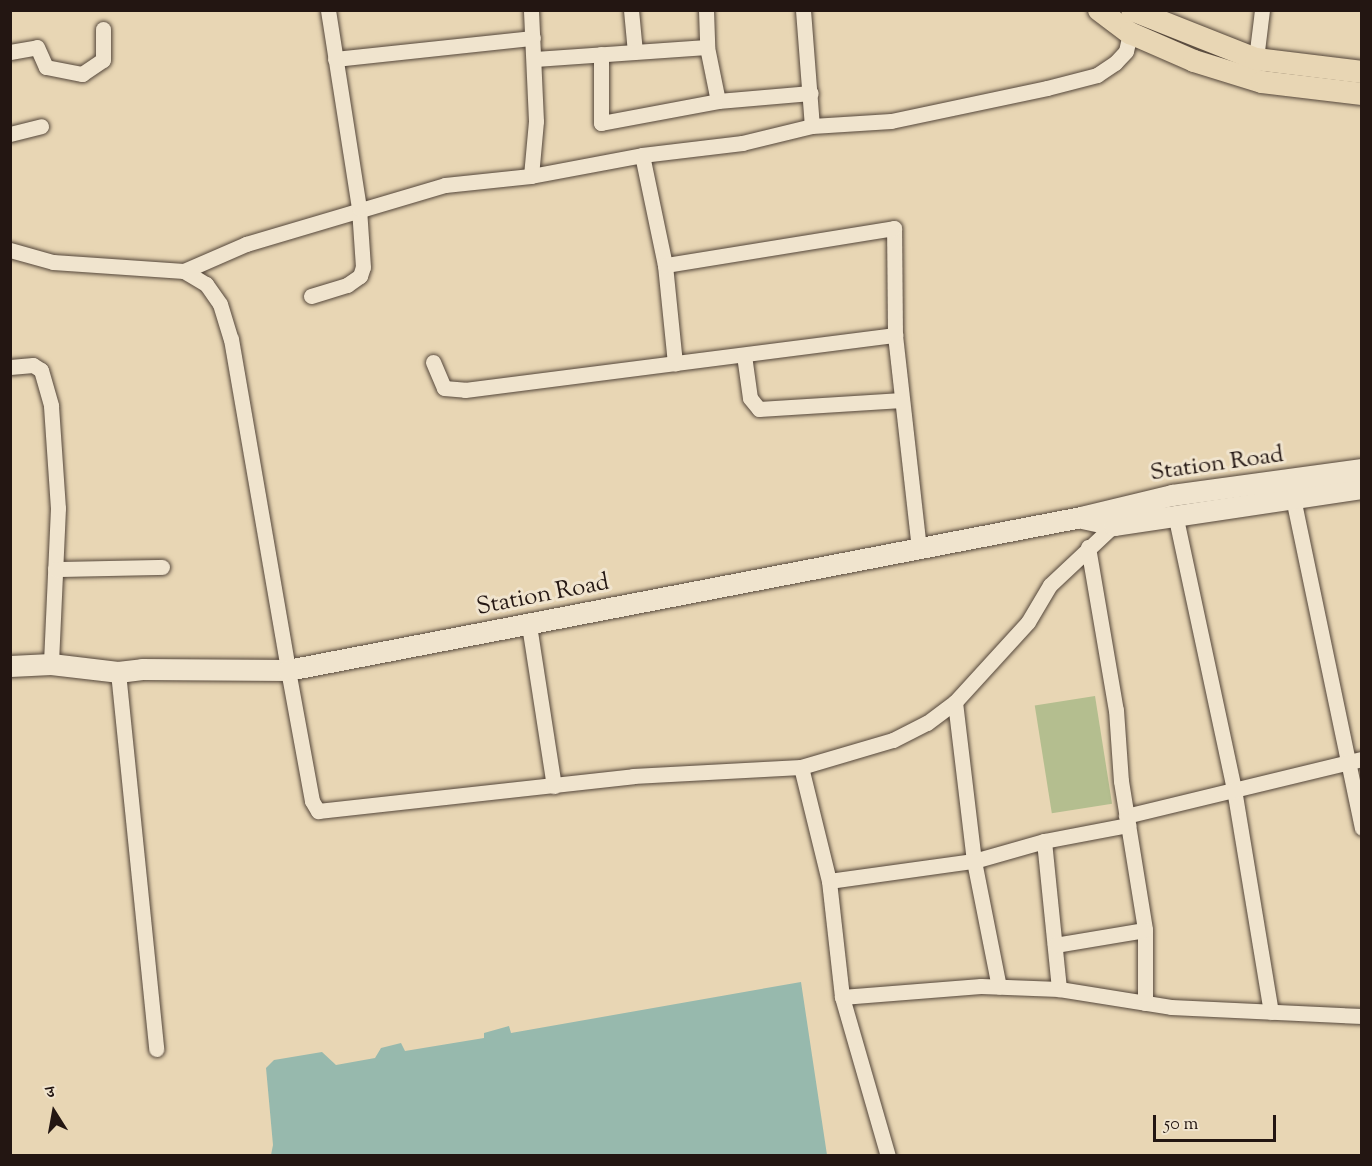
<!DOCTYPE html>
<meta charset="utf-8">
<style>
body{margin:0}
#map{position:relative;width:1372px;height:1166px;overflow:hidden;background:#e8d6b4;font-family:"Sorts Mill Goudy","Noto Serif Devanagari",serif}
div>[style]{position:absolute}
.green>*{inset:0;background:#b4be8f;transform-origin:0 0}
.water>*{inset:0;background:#97b9ad}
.roads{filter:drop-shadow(0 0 2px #54463a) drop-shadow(0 0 2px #54463a)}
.street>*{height:15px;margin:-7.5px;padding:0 7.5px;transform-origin:7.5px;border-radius:7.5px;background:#f0e4ce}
.secondary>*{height:21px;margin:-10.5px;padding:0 10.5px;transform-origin:10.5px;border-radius:10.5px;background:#f0e4ce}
.primary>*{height:22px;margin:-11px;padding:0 11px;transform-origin:11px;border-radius:11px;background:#e8d6b4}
span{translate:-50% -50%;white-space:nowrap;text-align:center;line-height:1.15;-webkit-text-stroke:6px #f0e4ce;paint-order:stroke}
.street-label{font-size:24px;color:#231612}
.frame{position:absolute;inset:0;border:12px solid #231612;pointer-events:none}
.north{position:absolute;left:24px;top:1082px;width:60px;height:60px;-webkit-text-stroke:4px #f0e4ce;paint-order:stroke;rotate:349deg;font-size:16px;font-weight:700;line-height:24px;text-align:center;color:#231612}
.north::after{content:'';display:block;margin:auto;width:21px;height:27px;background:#231612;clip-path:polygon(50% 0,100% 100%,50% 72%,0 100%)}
.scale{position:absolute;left:1153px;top:1115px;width:123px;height:27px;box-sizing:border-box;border:3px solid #231612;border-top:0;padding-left:8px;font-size:18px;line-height:21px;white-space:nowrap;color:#231612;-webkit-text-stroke:4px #f0e4ce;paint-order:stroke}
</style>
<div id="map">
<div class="green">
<div style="left:1095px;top:696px;width:109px;height:61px;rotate:81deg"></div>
</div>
<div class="water">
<div style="clip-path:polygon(801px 982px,827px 1155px,271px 1155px,273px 1145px,266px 1068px,274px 1060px,322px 1052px,336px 1065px,375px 1058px,381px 1048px,401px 1043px,405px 1051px,484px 1038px,484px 1033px,509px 1026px,511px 1033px)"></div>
</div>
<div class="roads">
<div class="street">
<div style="left:631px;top:10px;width:42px;rotate:84.6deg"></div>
<div style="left:706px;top:10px;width:37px;rotate:88deg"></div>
<div style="left:707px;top:47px;width:55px;rotate:78.5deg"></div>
<div style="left:803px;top:10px;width:116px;rotate:85.6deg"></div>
<div style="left:10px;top:52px;width:27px;rotate:-10deg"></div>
<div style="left:37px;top:47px;width:22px;rotate:66deg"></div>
<div style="left:46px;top:67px;width:37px;rotate:11deg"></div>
<div style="left:82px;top:74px;width:25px;rotate:-34deg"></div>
<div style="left:103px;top:60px;width:31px;rotate:-90deg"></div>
<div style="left:601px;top:54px;width:69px;rotate:90deg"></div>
<div style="left:601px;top:123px;width:119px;rotate:-10.6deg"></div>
<div style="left:718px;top:101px;width:93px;rotate:-4.9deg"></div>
<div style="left:335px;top:59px;width:199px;rotate:-6.1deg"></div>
<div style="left:535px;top:59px;width:172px;rotate:-4deg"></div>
<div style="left:1256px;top:59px;width:49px;rotate:-83deg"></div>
<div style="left:10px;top:134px;width:32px;rotate:-14deg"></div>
<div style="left:642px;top:155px;width:112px;rotate:78.2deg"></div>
<div style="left:665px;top:265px;width:99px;rotate:84.2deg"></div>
<div style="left:531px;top:176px;width:55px;rotate:-84.8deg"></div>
<div style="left:536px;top:121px;width:111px;rotate:-92.6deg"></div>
<div style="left:10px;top:250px;width:45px;rotate:15.6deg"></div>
<div style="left:53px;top:262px;width:131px;rotate:3.9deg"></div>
<div style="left:184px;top:271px;width:26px;rotate:31deg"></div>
<div style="left:206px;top:284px;width:24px;rotate:55deg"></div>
<div style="left:220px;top:304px;width:37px;rotate:73deg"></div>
<div style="left:231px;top:339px;width:336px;rotate:80.2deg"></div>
<div style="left:288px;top:670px;width:133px;rotate:79.6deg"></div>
<div style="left:312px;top:801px;width:12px;rotate:59deg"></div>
<div style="left:318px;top:811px;width:317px;rotate:-6.3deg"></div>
<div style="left:633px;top:776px;width:168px;rotate:-3.1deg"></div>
<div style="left:801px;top:767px;width:96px;rotate:-16.4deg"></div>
<div style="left:893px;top:740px;width:38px;rotate:-27deg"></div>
<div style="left:927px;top:723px;width:35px;rotate:-37deg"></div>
<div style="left:955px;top:702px;width:108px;rotate:-47.6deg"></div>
<div style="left:1028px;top:622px;width:43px;rotate:-59.3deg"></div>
<div style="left:1050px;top:585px;width:88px;rotate:-43.2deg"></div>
<div style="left:1114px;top:525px;width:6px;rotate:-99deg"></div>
<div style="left:184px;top:271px;width:68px;rotate:-23.5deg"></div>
<div style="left:246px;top:244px;width:208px;rotate:-16.5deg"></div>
<div style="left:445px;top:185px;width:86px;rotate:-6deg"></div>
<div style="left:531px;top:176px;width:113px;rotate:-10.7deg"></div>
<div style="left:642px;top:155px;width:101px;rotate:-6.8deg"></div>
<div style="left:742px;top:143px;width:72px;rotate:-13.7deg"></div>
<div style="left:812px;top:126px;width:79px;rotate:-3.6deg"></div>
<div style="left:891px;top:121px;width:159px;rotate:-11.9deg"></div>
<div style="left:1047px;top:88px;width:52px;rotate:-14.6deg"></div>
<div style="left:1097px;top:75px;width:22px;rotate:-34deg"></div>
<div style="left:1115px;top:63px;width:16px;rotate:-47deg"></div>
<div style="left:1126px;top:51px;width:18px;rotate:-77deg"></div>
<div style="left:311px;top:296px;width:38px;rotate:-17deg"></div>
<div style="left:347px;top:285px;width:16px;rotate:-35deg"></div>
<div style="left:360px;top:276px;width:9px;rotate:-72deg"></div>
<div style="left:363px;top:267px;width:59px;rotate:-93.9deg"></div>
<div style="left:359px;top:208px;width:200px;rotate:-98.9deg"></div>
<div style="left:895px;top:335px;width:214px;rotate:83.6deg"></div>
<div style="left:744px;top:355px;width:43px;rotate:82.1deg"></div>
<div style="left:750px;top:398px;width:14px;rotate:51deg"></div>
<div style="left:759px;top:409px;width:143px;rotate:-3.6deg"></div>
<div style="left:433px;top:362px;width:28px;rotate:67deg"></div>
<div style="left:444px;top:388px;width:21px;rotate:5deg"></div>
<div style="left:465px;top:390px;width:434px;rotate:-7.3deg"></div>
<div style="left:895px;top:335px;width:107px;rotate:-90.5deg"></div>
<div style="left:894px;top:228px;width:232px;rotate:170.8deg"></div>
<div style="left:10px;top:367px;width:23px;rotate:-5deg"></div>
<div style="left:33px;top:365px;width:9px;rotate:32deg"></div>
<div style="left:41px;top:370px;width:37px;rotate:74deg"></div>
<div style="left:51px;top:406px;width:102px;rotate:86.1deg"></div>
<div style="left:58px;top:508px;width:156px;rotate:92.6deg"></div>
<div style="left:1293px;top:498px;width:337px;rotate:78.2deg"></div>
<div style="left:1175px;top:514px;width:281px;rotate:77.9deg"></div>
<div style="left:1234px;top:789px;width:226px;rotate:80.6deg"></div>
<div style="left:1088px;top:547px;width:165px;rotate:80.3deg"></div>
<div style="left:1116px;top:710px;width:71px;rotate:86deg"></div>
<div style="left:1121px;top:781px;width:151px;rotate:80.8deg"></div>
<div style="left:1145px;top:930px;width:73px;rotate:90deg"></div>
<div style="left:55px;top:569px;width:107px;rotate:-1.1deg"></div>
<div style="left:529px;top:625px;width:163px;rotate:81.2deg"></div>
<div style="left:118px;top:672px;width:379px;rotate:84.2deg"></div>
<div style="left:955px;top:702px;width:160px;rotate:83.2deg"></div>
<div style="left:974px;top:861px;width:128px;rotate:78.8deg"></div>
<div style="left:801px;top:767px;width:117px;rotate:76.2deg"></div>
<div style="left:829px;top:881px;width:117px;rotate:83.6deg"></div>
<div style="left:842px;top:997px;width:166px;rotate:73.9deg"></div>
<div style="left:1126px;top:816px;width:243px;rotate:-13.6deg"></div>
<div style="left:1044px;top:841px;width:149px;rotate:84.2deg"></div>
<div style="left:829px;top:881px;width:146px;rotate:-7.9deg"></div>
<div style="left:974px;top:861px;width:73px;rotate:-15.9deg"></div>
<div style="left:1044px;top:841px;width:86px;rotate:-10.8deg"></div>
<div style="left:1055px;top:945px;width:91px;rotate:-9.5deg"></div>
<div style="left:842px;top:997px;width:139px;rotate:-4.5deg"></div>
<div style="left:981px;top:986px;width:78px;rotate:2.2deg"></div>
<div style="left:1059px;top:989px;width:113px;rotate:9.1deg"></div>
<div style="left:1171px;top:1007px;width:191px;rotate:2.7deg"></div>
</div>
<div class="secondary">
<div style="left:1082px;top:518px;width:33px;rotate:12deg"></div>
<div style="left:1114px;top:525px;width:251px;rotate:-8.5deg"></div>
<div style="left:10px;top:666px;width:41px;rotate:-2.8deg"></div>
<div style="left:51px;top:664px;width:67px;rotate:6.8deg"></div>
<div style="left:118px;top:672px;width:24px;rotate:-7deg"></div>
<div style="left:142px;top:669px;width:146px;rotate:0.4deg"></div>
<div style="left:288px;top:670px;width:808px;rotate:-10.92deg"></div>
<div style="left:1081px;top:517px;width:94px;rotate:-13.6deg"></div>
<div style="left:1172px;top:495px;width:192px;rotate:-7.8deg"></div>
</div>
<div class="primary">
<div style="left:1099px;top:10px;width:39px;rotate:37deg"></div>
<div style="left:1130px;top:33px;width:70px;rotate:23.6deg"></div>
<div style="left:1194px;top:61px;width:71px;rotate:17.2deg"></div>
<div style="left:1262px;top:82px;width:101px;rotate:6.8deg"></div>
<div style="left:1132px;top:10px;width:133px;rotate:21.6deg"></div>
<div style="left:1256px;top:59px;width:107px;rotate:7deg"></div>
</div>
</div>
<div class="street-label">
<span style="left:1217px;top:465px;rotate:-8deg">Station Road</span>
<span style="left:543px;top:596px;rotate:-11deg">Station Road</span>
</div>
<div class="frame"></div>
<div class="north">उ</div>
<div class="scale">50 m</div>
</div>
